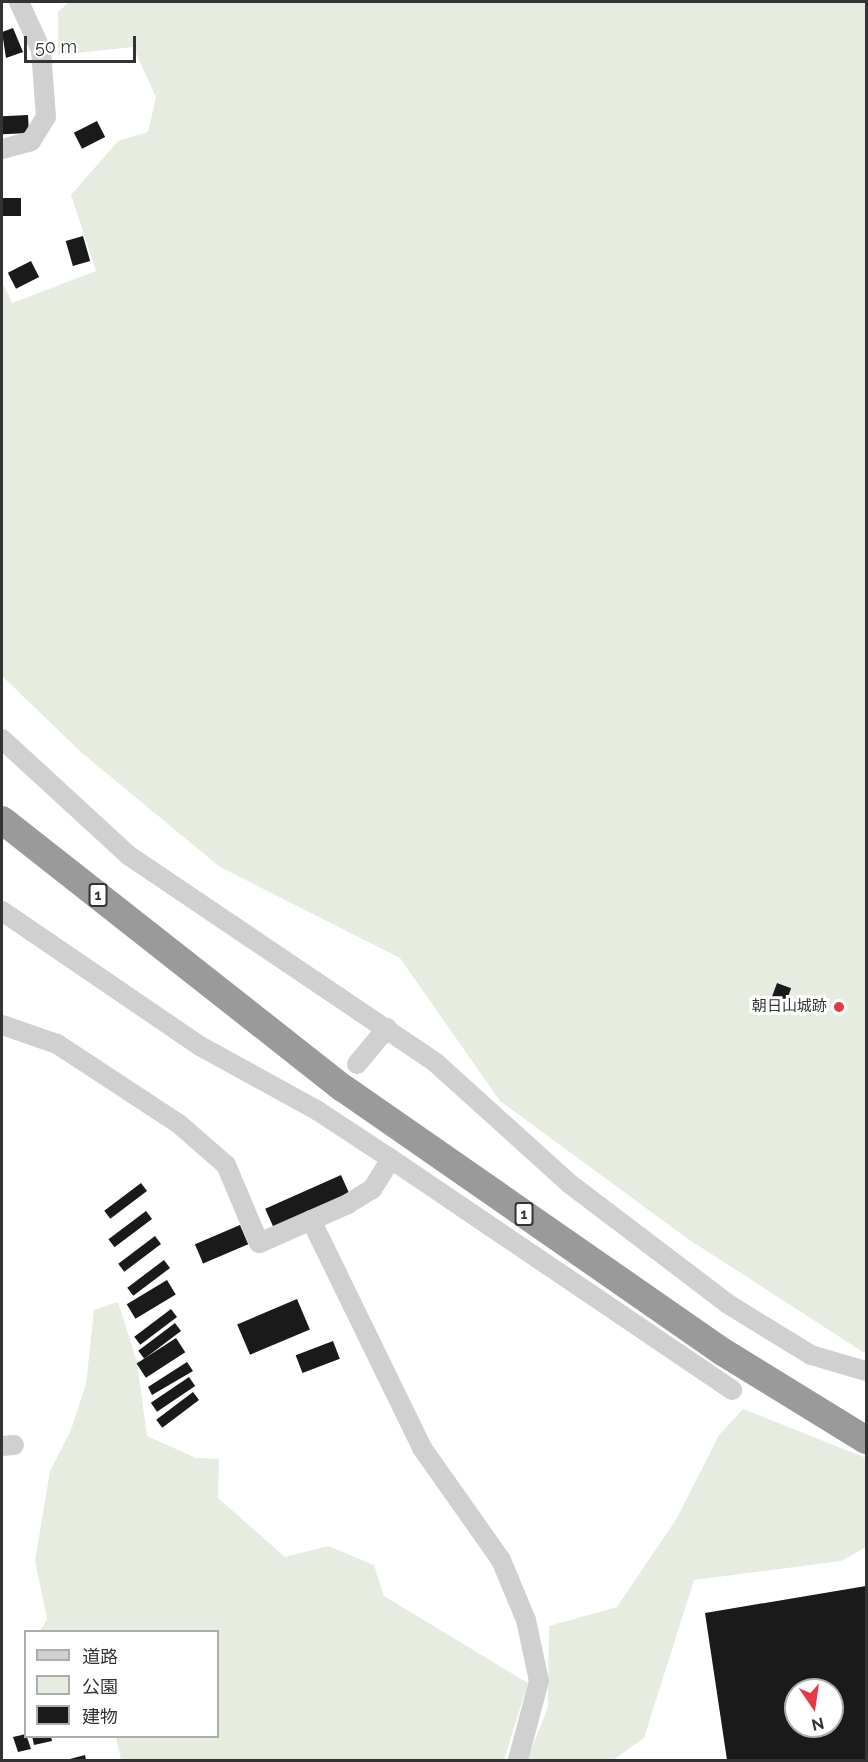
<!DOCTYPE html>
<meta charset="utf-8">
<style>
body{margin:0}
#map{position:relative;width:868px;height:1762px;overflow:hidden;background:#fff;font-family:Raleway,"Noto Sans JP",sans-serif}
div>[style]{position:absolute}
.green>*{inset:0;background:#e6ecdf}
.building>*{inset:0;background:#1a1a1a;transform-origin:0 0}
.minor>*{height:20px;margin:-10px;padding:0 10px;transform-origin:10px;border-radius:10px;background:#d0d0d0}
.highway>*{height:28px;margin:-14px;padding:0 14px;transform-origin:14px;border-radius:14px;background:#9a9a9a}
.dots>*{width:16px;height:16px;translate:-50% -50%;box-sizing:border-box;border:3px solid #fff;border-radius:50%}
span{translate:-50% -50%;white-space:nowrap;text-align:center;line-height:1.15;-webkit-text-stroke:6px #fff;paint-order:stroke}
.shield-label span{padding:2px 4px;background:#fff;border:2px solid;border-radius:4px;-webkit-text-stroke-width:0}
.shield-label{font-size:14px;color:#333;font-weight:700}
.poi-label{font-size:15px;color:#333}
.right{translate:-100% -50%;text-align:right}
.frame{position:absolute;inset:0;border:3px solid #333;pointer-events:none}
.legend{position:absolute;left:24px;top:1630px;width:195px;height:108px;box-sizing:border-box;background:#fff;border:2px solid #adadad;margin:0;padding:8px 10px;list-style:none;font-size:18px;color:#333}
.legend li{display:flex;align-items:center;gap:12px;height:30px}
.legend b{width:30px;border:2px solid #adadad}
.north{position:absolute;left:784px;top:1678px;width:60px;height:60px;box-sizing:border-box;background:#fff;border:2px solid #adadad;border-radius:50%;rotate:167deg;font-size:16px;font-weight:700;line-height:24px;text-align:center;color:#333}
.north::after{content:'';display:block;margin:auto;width:21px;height:27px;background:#e63946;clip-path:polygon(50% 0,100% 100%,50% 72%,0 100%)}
.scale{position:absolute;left:24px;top:36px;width:112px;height:27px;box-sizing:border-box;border:3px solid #333;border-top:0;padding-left:8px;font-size:18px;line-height:21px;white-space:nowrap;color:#333;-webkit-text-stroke:4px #fff;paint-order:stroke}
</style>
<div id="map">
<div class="green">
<div style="clip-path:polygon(69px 2px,866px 2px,866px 1354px,688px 1239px,500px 1101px,400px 958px,220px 867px,82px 753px,2px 676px,2px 282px,12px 303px,96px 271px,71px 195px,118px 141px,148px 132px,156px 97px,133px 47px,58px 55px,58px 12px)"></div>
<div style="clip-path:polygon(118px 1302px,137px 1362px,147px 1436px,196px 1458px,219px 1459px,218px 1498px,285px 1557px,328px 1546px,374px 1565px,384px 1596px,528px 1683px,504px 1760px,121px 1760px,116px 1737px,218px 1736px,218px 1632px,40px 1631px,47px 1619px,35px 1561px,50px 1471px,71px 1430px,86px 1384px,94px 1310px)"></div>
<div style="clip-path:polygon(743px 1409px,866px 1458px,866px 1547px,841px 1561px,694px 1580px,644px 1738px,613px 1760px,527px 1760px,548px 1707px,549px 1626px,617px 1607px,677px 1518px,719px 1435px)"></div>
</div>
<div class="building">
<div style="clip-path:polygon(13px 28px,23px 52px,6px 58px,2px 32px)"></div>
<div style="left:28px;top:115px;width:18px;height:26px;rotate:87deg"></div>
<div style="left:97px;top:121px;width:18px;height:26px;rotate:63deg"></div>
<div style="left:2px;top:198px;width:19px;height:18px"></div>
<div style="left:83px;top:236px;width:26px;height:18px;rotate:74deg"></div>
<div style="left:31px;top:261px;width:18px;height:26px;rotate:63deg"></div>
<div style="left:777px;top:983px;width:15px;height:24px;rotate:20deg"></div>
<div style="left:341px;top:1175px;width:22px;height:83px;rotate:66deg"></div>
<div style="left:141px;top:1183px;width:10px;height:46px;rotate:53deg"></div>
<div style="left:146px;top:1211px;width:10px;height:47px;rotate:53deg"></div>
<div style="left:240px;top:1225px;width:21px;height:49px;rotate:67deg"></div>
<div style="left:155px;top:1236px;width:10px;height:46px;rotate:53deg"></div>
<div style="left:164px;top:1260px;width:10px;height:46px;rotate:53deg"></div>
<div style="left:167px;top:1280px;width:17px;height:47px;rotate:59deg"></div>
<div style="left:297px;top:1299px;width:33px;height:65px;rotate:67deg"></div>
<div style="left:171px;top:1309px;width:10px;height:46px;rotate:53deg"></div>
<div style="left:175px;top:1323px;width:10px;height:46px;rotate:53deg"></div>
<div style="left:176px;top:1338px;width:17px;height:47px;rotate:57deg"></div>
<div style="left:333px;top:1341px;width:19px;height:40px;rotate:69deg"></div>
<div style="clip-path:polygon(187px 1362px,193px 1371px,152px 1395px,148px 1387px)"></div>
<div style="left:189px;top:1377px;width:11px;height:46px;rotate:56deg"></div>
<div style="left:193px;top:1392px;width:10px;height:46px;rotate:53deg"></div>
<div style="clip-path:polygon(evenodd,866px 1586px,866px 1760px,727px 1760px,705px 1613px,866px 1586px,796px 1690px,832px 1690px,832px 1726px,796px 1726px,796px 1690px)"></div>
<div style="clip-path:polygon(26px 1734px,31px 1749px,18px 1752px,13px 1737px)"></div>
<div style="clip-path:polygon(32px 1736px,51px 1736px,52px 1741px,34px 1745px)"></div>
<div style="clip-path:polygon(85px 1755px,86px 1760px,66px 1760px)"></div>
</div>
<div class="minor">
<div style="left:2px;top:149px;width:30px;rotate:-15deg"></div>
<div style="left:31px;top:141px;width:28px;rotate:-58deg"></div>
<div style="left:46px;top:117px;width:67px;rotate:-94.3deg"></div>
<div style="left:41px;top:50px;width:53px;rotate:-114.6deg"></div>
<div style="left:2px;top:739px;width:171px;rotate:42.6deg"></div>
<div style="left:128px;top:855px;width:372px;rotate:34deg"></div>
<div style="left:436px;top:1063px;width:181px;rotate:42.1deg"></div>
<div style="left:570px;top:1184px;width:198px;rotate:37.2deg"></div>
<div style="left:728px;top:1304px;width:97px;rotate:31.6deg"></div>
<div style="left:811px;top:1355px;width:57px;rotate:16.2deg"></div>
<div style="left:2px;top:911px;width:240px;rotate:34.3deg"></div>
<div style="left:200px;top:1046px;width:135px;rotate:28.8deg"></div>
<div style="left:318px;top:1111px;width:87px;rotate:33.3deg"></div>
<div style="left:391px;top:1159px;width:36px;rotate:122deg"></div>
<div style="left:372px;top:1189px;width:28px;rotate:148deg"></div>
<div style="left:348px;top:1204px;width:97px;rotate:156.3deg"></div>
<div style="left:259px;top:1243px;width:85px;rotate:-112.9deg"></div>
<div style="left:226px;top:1165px;width:62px;rotate:-138.9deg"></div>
<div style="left:179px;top:1124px;width:146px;rotate:-146.7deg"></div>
<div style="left:57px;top:1044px;width:58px;rotate:-160.9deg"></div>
<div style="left:357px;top:1064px;width:47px;rotate:-50.2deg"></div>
<div style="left:391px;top:1159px;width:412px;rotate:34.1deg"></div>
<div style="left:311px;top:1220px;width:254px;rotate:64deg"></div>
<div style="left:422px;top:1448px;width:137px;rotate:54.8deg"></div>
<div style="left:501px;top:1560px;width:65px;rotate:67.4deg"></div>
<div style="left:526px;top:1620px;width:62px;rotate:78deg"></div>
<div style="left:539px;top:1681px;width:82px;rotate:104.9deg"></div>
<div style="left:2px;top:1446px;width:12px;rotate:-5deg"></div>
</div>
<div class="highway">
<div style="left:2px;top:820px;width:434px;rotate:38.2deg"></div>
<div style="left:343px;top:1088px;width:463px;rotate:34.8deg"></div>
<div style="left:723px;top:1352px;width:168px;rotate:31.6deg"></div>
</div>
<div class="dots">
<div style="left:839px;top:1007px;background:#e63946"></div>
</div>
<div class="shield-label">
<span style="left:98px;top:895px">1</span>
<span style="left:524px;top:1214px">1</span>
</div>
<div class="poi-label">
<span class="right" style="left:827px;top:1007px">朝日山城跡</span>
</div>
<div class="frame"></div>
<ul class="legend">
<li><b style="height:8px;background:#d0d0d0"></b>道路</li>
<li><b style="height:16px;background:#e6ecdf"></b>公園</li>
<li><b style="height:16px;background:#1a1a1a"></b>建物</li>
</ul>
<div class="north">N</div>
<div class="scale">50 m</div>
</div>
